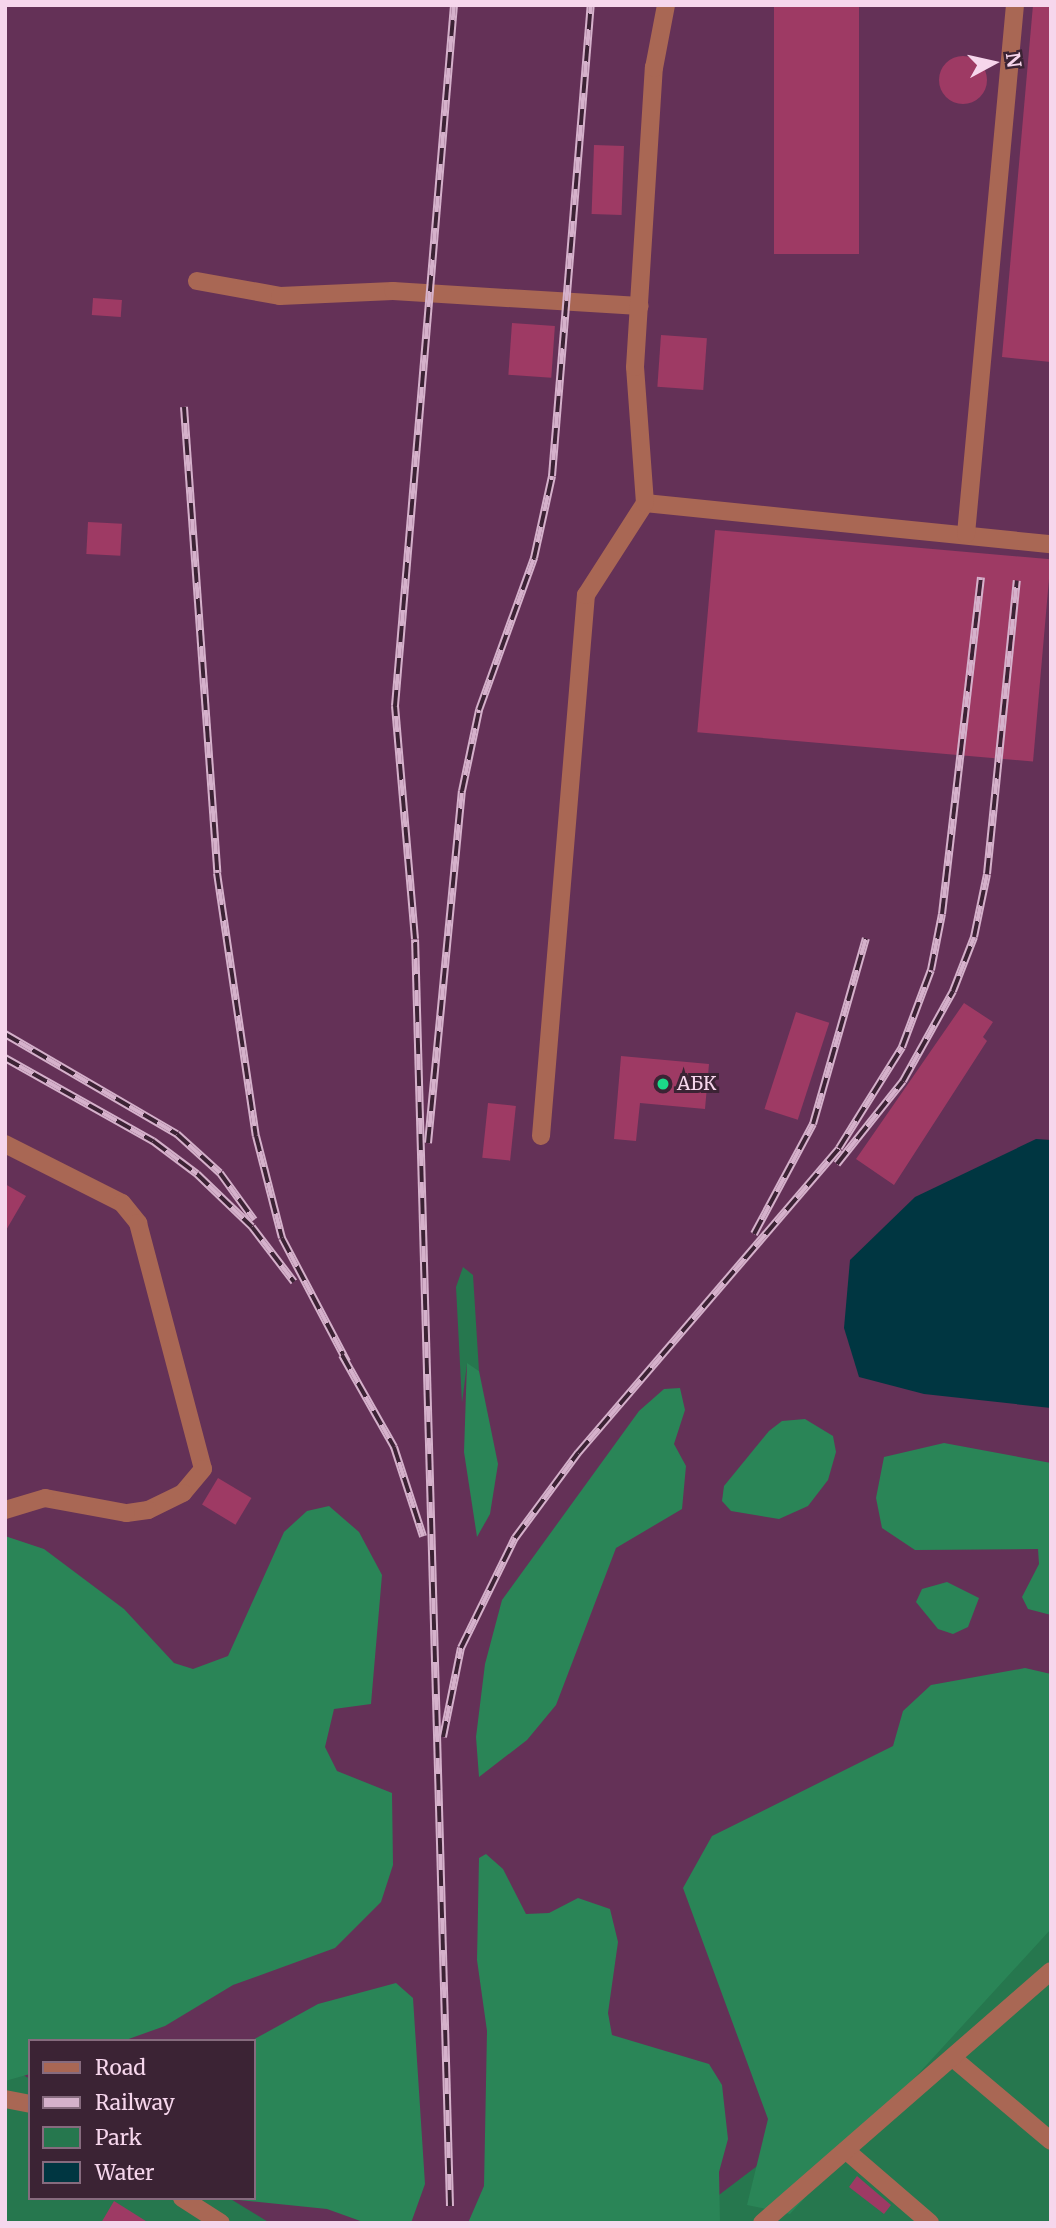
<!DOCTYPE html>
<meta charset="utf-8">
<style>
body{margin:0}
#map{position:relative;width:1056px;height:2228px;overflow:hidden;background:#643157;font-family:Merriweather,serif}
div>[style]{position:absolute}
.green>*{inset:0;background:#26774e}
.forest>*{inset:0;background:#2a8557}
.water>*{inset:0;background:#003641}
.building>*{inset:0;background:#9e3a64;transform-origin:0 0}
.round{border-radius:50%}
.minor>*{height:18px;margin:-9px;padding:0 9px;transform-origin:9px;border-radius:9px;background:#a96754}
.rail>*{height:8px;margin-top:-4px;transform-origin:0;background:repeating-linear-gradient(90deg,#3b2334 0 16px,#d5b1cb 0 32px);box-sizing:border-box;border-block:2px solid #d5b1cb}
.dots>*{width:19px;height:19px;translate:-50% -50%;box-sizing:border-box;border:4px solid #3b2334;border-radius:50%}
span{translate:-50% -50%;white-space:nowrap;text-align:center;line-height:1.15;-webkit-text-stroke:6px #3b2334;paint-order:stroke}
.poi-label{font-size:19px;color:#f6d6ec}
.left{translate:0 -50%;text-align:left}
.frame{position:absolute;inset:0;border:7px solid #f6d6ec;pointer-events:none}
.legend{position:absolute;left:28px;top:2039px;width:228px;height:161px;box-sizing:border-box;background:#3b2334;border:2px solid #866b7e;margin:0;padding:9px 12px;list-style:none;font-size:21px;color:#f6d6ec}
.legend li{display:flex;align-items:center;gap:14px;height:35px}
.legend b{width:35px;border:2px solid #866b7e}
.north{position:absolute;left:958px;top:28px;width:70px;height:70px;-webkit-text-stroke:5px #3b2334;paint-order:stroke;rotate:82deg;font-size:19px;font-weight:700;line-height:28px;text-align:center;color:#f6d6ec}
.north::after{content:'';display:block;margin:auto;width:24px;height:32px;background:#f6d6ec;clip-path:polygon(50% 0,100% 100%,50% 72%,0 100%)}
</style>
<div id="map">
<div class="green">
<div style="clip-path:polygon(463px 1267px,473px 1275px,479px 1371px,467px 1364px,462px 1403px,456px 1287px)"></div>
<div style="clip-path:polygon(1051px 1903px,1051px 2223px,682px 2223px,920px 2042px)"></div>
<div style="clip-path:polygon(5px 2064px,30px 2079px,30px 2198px,229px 2198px,270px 2223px,5px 2223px)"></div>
</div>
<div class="forest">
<div style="clip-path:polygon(467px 1363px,479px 1371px,498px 1464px,490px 1514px,477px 1537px,464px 1452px)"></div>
<div style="clip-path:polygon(680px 1388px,685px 1410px,674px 1444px,686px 1466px,682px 1509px,616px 1548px,556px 1705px,527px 1740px,479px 1777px,476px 1737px,485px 1664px,502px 1600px,639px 1411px,664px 1389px)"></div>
<div style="clip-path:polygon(805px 1419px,833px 1436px,836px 1452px,828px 1480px,808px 1506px,779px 1519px,731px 1511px,722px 1501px,724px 1486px,769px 1431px,782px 1421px)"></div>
<div style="clip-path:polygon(944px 1443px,1051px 1463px,1051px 1615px,1028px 1609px,1022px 1597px,1039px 1564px,1038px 1549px,915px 1550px,882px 1528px,876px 1498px,884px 1457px)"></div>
<div style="clip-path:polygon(329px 1506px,359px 1532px,382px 1575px,371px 1704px,334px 1709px,325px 1747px,337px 1771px,392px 1793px,393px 1865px,381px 1902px,335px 1948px,233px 1985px,165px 2026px,123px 2041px,30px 2041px,30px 2074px,5px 2081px,5px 1536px,44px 1549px,124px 1609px,174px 1663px,193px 1669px,228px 1656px,284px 1532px,307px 1511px)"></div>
<div style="clip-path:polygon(947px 1582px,979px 1598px,968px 1627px,953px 1634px,938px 1629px,916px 1602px,922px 1589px)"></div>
<div style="clip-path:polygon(1025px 1668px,1051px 1674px,1051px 1929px,790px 2214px,747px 2205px,768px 2119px,683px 1888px,712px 1836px,893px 1746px,903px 1711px,931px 1685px)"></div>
<div style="clip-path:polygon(486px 1854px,503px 1869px,526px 1914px,549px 1913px,578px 1898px,610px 1909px,618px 1942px,608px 2013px,612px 2035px,709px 2064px,722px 2085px,728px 2139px,719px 2172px,720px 2223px,468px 2223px,484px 2186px,487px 2031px,477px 1960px,479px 1858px)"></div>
<div style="clip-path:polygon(396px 1983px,413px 1998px,425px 2184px,411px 2223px,366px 2223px,327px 2209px,219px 2198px,254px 2198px,251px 2041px,318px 2004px)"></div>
</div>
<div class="water">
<div style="clip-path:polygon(1036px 1139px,1051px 1140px,1051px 1408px,924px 1394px,859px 1377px,844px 1328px,850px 1260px,915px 1197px)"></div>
</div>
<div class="building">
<div style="left:774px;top:5px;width:85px;height:249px"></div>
<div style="clip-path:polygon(1033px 5px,1051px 5px,1051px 362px,1002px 357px)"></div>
<div class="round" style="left:939px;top:56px;width:48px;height:48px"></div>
<div style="left:594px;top:145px;width:30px;height:69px;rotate:2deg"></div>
<div style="left:93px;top:298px;width:29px;height:17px;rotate:4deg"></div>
<div style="left:512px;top:323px;width:43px;height:52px;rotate:4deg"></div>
<div style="left:661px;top:335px;width:46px;height:52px;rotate:4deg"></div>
<div style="left:88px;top:522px;width:34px;height:32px;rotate:3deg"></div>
<div style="left:715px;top:530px;width:337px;height:203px;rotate:5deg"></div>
<div style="clip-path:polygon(964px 1003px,993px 1022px,983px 1037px,987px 1041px,894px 1185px,856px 1159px)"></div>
<div style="left:796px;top:1012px;width:35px;height:102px;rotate:18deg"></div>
<div style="clip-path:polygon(621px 1056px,709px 1064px,705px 1109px,640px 1103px,636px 1141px,614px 1139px)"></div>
<div style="left:488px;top:1103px;width:28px;height:55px;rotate:6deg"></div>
<div style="clip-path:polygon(5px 1184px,26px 1196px,5px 1232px)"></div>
<div style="left:218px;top:1478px;width:39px;height:31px;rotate:31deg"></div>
<div style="clip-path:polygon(857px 2176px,891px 2205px,884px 2214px,849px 2187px)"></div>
<div style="clip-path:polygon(114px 2201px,149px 2223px,101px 2223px)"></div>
</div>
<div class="minor">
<div style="left:197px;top:281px;width:84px;rotate:10.2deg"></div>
<div style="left:280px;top:296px;width:113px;rotate:-2.5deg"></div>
<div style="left:393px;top:291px;width:247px;rotate:3.5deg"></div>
<div style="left:645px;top:503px;width:408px;rotate:5.8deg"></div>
<div style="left:966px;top:534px;width:531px;rotate:-84.71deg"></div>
<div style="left:541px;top:1136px;width:543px;rotate:-85.25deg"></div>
<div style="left:586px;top:595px;width:109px;rotate:-57.3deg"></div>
<div style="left:645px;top:503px;width:136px;rotate:-94.2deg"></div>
<div style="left:635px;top:367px;width:300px;rotate:-86.4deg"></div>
<div style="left:654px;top:68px;width:64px;rotate:-79.2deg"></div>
<div style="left:5px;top:1144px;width:131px;rotate:26.8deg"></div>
<div style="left:122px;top:1203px;width:26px;rotate:51deg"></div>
<div style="left:138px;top:1223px;width:254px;rotate:75.2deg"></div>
<div style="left:203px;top:1469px;width:31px;rotate:130deg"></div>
<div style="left:183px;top:1493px;width:39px;rotate:154deg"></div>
<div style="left:148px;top:1510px;width:22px;rotate:172deg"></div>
<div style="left:126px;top:1513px;width:82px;rotate:-169.5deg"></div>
<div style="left:45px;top:1498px;width:42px;rotate:163.3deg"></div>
<div style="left:954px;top:2059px;width:127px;rotate:40.2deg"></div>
<div style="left:5px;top:2099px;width:25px;rotate:11deg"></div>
<div style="left:849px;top:2153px;width:107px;rotate:40.8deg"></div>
<div style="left:182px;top:2198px;width:46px;rotate:32.7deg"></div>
<div style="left:762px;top:2223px;width:383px;rotate:-41.1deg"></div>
</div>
<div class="rail">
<div style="left:184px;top:407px;width:467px;rotate:85.9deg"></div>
<div style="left:217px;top:873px;width:266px;rotate:81.6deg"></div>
<div style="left:256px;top:1136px;width:105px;rotate:75.7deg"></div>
<div style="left:282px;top:1238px;width:140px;rotate:62.3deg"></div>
<div style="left:5px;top:1034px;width:199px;rotate:30.2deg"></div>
<div style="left:177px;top:1134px;width:58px;rotate:42.2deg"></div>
<div style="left:220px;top:1173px;width:58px;rotate:54.1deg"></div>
<div style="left:5px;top:1058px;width:170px;rotate:29.3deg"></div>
<div style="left:153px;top:1141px;width:55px;rotate:36.9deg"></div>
<div style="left:197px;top:1174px;width:76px;rotate:43.9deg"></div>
<div style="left:252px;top:1227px;width:69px;rotate:52.6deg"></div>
<div style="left:428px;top:1143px;width:354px;rotate:-84.5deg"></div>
<div style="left:462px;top:791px;width:83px;rotate:-78.1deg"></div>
<div style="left:479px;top:710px;width:162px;rotate:-70.1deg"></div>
<div style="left:534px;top:558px;width:84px;rotate:-77.6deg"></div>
<div style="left:552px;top:476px;width:473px;rotate:-85.3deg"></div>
<div style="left:837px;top:1164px;width:106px;rotate:-51.5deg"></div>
<div style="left:903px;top:1081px;width:103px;rotate:-60.9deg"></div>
<div style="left:953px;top:991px;width:58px;rotate:-68.7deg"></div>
<div style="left:974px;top:937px;width:64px;rotate:-78.3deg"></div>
<div style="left:987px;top:874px;width:295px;rotate:-84.2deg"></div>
<div style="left:754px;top:1234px;width:125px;rotate:-61.8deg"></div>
<div style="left:813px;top:1124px;width:193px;rotate:-74.1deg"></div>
<div style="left:342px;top:1355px;width:106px;rotate:60.5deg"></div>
<div style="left:394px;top:1447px;width:94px;rotate:72deg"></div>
<div style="left:443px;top:1737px;width:91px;rotate:-78.6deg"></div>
<div style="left:461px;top:1648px;width:123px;rotate:-63.9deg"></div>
<div style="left:515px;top:1538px;width:106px;rotate:-53.5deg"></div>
<div style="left:578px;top:1453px;width:401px;rotate:-49.4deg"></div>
<div style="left:839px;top:1148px;width:119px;rotate:-58deg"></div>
<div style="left:902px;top:1047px;width:82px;rotate:-69.4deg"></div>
<div style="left:931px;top:970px;width:57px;rotate:-78.9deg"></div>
<div style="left:942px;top:914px;width:339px;rotate:-83.4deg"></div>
<div style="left:450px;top:2206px;width:1267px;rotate:-91.58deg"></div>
<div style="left:415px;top:939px;width:234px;rotate:-94.9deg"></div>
<div style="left:395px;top:706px;width:703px;rotate:-85.19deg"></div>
</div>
<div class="dots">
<div style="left:663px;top:1084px;background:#1bd988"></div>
</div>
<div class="poi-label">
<span class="left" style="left:677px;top:1084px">АБК</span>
</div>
<div class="frame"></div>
<ul class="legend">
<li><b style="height:9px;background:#a96754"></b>Road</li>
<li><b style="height:9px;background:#d5b1cb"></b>Railway</li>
<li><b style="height:19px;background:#26774e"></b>Park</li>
<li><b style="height:19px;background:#003641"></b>Water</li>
</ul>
<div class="north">N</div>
</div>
